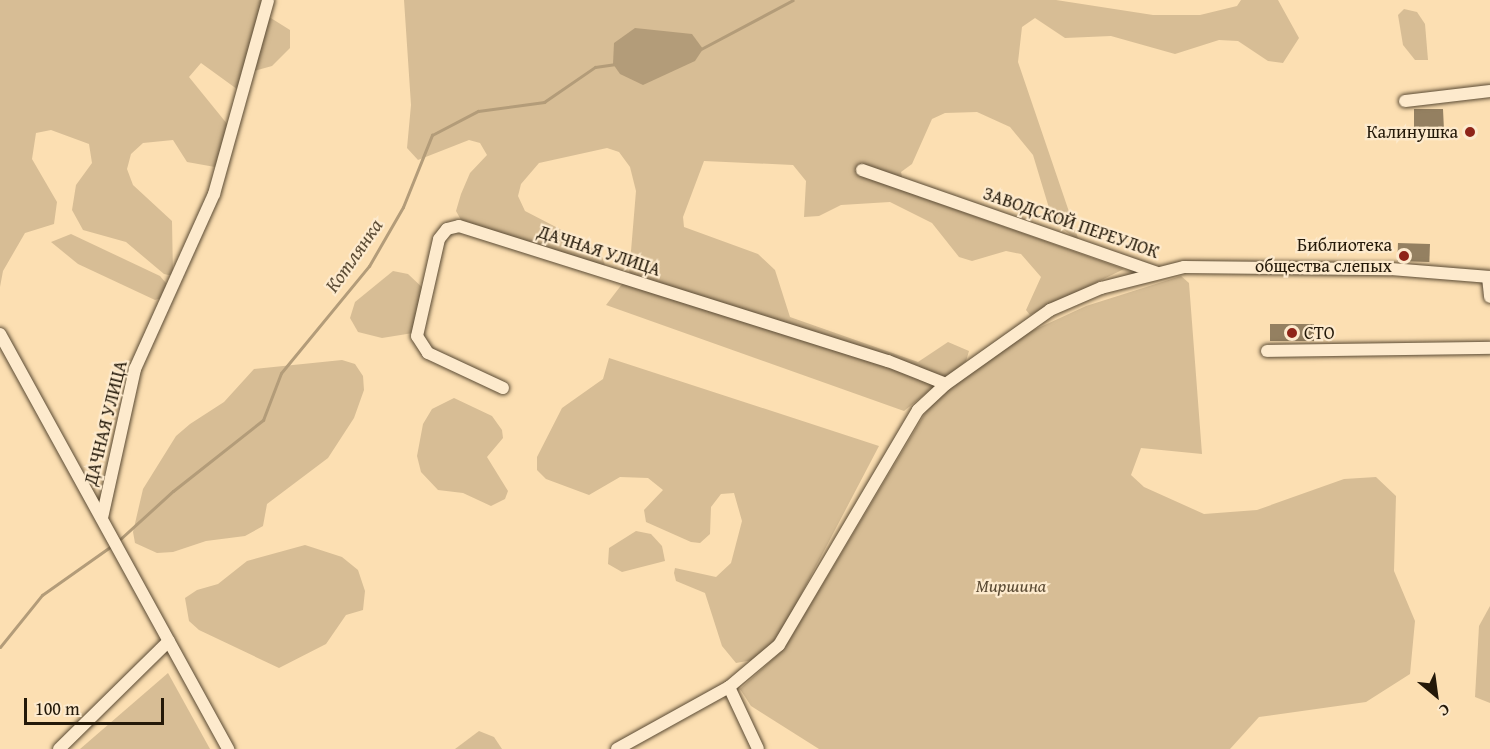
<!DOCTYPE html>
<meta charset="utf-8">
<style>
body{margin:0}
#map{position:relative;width:1490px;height:749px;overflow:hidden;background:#fcdfb2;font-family:"Gentium Book Plus",serif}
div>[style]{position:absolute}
.green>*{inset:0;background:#d7bd95}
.water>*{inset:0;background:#b39c79}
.stream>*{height:3px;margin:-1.5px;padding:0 1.5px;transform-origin:1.5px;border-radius:1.5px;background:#b39c79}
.building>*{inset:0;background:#948061;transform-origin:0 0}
.roads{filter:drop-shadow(0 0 2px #5a4a33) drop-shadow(0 0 2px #5a4a33)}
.minor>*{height:12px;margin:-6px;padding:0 6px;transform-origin:6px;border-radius:6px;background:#fdeacd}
.dots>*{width:16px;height:16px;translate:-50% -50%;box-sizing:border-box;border:3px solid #fdeacd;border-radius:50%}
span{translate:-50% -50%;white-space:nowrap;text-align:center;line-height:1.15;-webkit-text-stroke:4.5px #fdeacd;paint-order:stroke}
.poi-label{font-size:18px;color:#241909}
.right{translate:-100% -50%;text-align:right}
.left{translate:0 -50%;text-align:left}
.street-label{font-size:18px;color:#241909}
.park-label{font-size:18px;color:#5a4a33;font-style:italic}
.water-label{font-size:20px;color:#5d4d36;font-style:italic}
.north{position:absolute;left:1406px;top:665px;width:60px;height:60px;-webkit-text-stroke:4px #fdeacd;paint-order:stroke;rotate:151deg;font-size:16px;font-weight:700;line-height:24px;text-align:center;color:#241909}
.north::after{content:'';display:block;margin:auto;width:21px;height:27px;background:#241909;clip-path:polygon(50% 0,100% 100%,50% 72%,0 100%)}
.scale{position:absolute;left:24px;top:698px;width:140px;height:27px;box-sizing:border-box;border:3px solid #241909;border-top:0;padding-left:8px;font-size:18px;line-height:21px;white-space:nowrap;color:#241909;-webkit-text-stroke:4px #fdeacd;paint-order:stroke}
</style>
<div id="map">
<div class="green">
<div style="clip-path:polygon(0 0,265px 0,266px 15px,290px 30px,290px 48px,272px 66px,250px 72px,241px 92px,201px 63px,189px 77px,228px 125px,215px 167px,187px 162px,173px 140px,143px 143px,131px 154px,127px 169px,133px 185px,172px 221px,173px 276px,164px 274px,126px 242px,83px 230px,72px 210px,76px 185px,92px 163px,89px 144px,51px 130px,36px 133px,32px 159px,57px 202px,54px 224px,25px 233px,3px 271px,0 287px)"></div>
<div style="clip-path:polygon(404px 0,1056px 0,1153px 15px,1200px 15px,1237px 6px,1241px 0,1278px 0,1299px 38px,1283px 63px,1268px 61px,1238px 41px,1219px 40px,1175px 54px,1111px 36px,1065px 38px,1035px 18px,1022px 27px,1018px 62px,1079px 241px,1060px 227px,1049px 208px,1033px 155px,1010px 127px,977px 112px,945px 113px,932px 119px,912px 164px,901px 172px,904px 186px,915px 195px,1124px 269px,1030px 315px,1026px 310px,1041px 277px,1021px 254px,1006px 251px,972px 261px,959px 257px,932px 223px,890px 202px,841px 205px,819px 216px,804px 217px,806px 181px,793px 165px,704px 161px,683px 217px,684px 227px,758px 254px,775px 270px,790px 317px,918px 362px,948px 342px,969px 351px,966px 361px,904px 411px,606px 305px,629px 275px,636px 191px,630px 167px,619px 152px,607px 148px,539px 163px,521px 184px,518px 196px,525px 211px,581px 240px,601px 254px,606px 268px,461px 220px,456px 211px,461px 194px,470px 173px,487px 155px,480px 143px,469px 140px,418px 160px,407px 148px,411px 105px)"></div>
<div style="clip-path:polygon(1404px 9px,1417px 12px,1425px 24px,1428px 60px,1415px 60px,1403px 45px,1398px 15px)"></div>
<div style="clip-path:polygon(71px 234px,160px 276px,171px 289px,169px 296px,155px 300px,78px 264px,51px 242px)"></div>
<div style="clip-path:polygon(393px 271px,408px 274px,426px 291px,413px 333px,382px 338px,358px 332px,350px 318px,355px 302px)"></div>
<div style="clip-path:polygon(1181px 276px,1189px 283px,1202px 454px,1141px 448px,1131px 475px,1144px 487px,1204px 514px,1257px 510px,1344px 479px,1376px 477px,1396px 496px,1394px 571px,1415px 621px,1410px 674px,1366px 702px,1259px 717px,1230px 749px,819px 749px,751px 706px,740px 689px,784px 649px,930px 405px,1012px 340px,1086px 306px)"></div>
<div style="clip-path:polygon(609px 358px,879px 446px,782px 631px,759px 659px,736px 663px,722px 646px,705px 593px,676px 581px,674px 573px,675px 568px,716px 577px,731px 563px,742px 521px,734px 493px,721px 494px,711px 507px,710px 534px,700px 543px,691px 542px,646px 522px,644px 510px,663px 490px,648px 478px,620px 477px,589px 495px,546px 479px,537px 470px,537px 457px,562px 408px,603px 379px)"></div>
<div style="clip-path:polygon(342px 360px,355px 364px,363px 376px,364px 390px,354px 418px,328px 458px,267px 504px,263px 526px,245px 536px,206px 541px,173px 552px,157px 553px,135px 543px,133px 532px,143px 489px,176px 436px,190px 424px,224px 402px,254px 369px)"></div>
<div style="clip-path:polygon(454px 398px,492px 416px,502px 430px,503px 438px,487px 457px,508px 491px,505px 499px,491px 506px,463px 493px,438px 490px,421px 472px,417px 456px,423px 424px,432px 409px)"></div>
<div style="clip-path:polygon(636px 531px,651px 534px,662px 546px,665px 561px,622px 572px,608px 564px,609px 548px)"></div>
<div style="clip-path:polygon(305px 545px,342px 557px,358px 570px,365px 591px,363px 610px,346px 615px,326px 644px,279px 668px,199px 630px,189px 621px,185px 598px,197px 590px,218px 584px,247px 561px)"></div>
<div style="clip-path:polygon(1490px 606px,1490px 703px,1475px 697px,1479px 626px)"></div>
<div style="clip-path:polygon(168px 673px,210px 749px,80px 749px)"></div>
<div style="clip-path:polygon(479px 731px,494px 737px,502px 749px,455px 749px)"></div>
</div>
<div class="water">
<div style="clip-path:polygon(635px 28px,692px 34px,703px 49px,695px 61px,643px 85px,620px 74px,613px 64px,614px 43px)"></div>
</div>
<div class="stream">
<div style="left:699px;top:50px;width:106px;rotate:-28deg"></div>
<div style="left:118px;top:541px;width:74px;rotate:-42.3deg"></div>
<div style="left:173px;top:491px;width:115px;rotate:-38.3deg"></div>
<div style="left:263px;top:420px;width:50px;rotate:-69deg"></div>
<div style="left:281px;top:373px;width:139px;rotate:-50.6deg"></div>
<div style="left:369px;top:266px;width:68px;rotate:-60deg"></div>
<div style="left:403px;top:207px;width:78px;rotate:-68.1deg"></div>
<div style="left:432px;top:135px;width:52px;rotate:-27.6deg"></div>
<div style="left:478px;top:111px;width:67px;rotate:-7.8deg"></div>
<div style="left:544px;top:102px;width:62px;rotate:-34.5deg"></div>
<div style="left:595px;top:67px;width:21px;rotate:-8deg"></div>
<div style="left:0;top:647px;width:67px;rotate:-51.1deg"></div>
<div style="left:42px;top:595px;width:87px;rotate:-35.2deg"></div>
</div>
<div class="building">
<div style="clip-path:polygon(1414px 109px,1443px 109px,1444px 130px,1439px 130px,1439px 137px,1414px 138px)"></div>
<div style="left:1398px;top:243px;width:32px;height:18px;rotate:2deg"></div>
<div style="left:1270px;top:324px;width:44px;height:17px"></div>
</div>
<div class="roads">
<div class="minor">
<div style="left:1405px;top:101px;width:86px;rotate:-6.7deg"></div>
<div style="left:862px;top:170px;width:312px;rotate:19.2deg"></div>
<div style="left:1488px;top:277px;width:20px;rotate:84deg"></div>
<div style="left:0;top:334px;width:474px;rotate:61.2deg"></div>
<div style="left:1267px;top:351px;width:223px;rotate:-0.8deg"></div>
<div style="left:503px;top:388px;width:83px;rotate:-155deg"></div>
<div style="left:428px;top:353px;width:20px;rotate:-123deg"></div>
<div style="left:417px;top:336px;width:99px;rotate:-77.2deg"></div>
<div style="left:439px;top:239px;width:13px;rotate:-51deg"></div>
<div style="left:447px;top:229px;width:12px;rotate:-14deg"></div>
<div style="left:459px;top:226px;width:450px;rotate:17.5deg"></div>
<div style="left:888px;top:361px;width:62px;rotate:21.6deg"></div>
<div style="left:102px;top:518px;width:153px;rotate:-77.5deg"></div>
<div style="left:135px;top:369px;width:192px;rotate:-65.7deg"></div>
<div style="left:214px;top:194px;width:201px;rotate:-74.4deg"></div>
<div style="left:729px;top:687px;width:68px;rotate:64.9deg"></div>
<div style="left:59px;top:749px;width:154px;rotate:-44.5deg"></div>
<div style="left:617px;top:749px;width:128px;rotate:-29deg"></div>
<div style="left:729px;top:687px;width:65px;rotate:-40deg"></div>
<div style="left:779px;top:645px;width:273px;rotate:-59.4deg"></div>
<div style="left:918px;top:410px;width:38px;rotate:-43deg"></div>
<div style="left:946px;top:384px;width:128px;rotate:-35.4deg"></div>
<div style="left:1050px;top:310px;width:56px;rotate:-23.3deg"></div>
<div style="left:1101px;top:288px;width:86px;rotate:-14.2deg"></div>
<div style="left:1184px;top:267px;width:207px;rotate:0.6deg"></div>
<div style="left:1391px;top:269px;width:99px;rotate:4.6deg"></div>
</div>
</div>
<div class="dots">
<div style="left:1470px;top:132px;background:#8f2418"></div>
<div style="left:1404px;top:256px;background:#8f2418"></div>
<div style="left:1292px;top:333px;background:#8f2418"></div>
</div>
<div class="poi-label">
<span class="right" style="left:1458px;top:132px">Калинушка</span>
<span class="right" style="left:1392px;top:256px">Библиотека<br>общества слепых</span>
<span class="left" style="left:1304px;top:333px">СТО</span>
</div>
<div class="street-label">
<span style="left:1071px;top:223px;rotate:19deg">ЗАВОДСКОЙ ПЕРЕУЛОК</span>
<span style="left:599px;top:251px;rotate:18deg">ДАЧНАЯ УЛИЦА</span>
<span style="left:106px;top:423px;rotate:-76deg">ДАЧНАЯ УЛИЦА</span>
</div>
<div class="park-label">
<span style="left:1011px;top:586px">Миршина</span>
</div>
<div class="water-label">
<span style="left:353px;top:255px;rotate:-55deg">Котлянка</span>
</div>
<div class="north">С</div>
<div class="scale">100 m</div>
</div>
